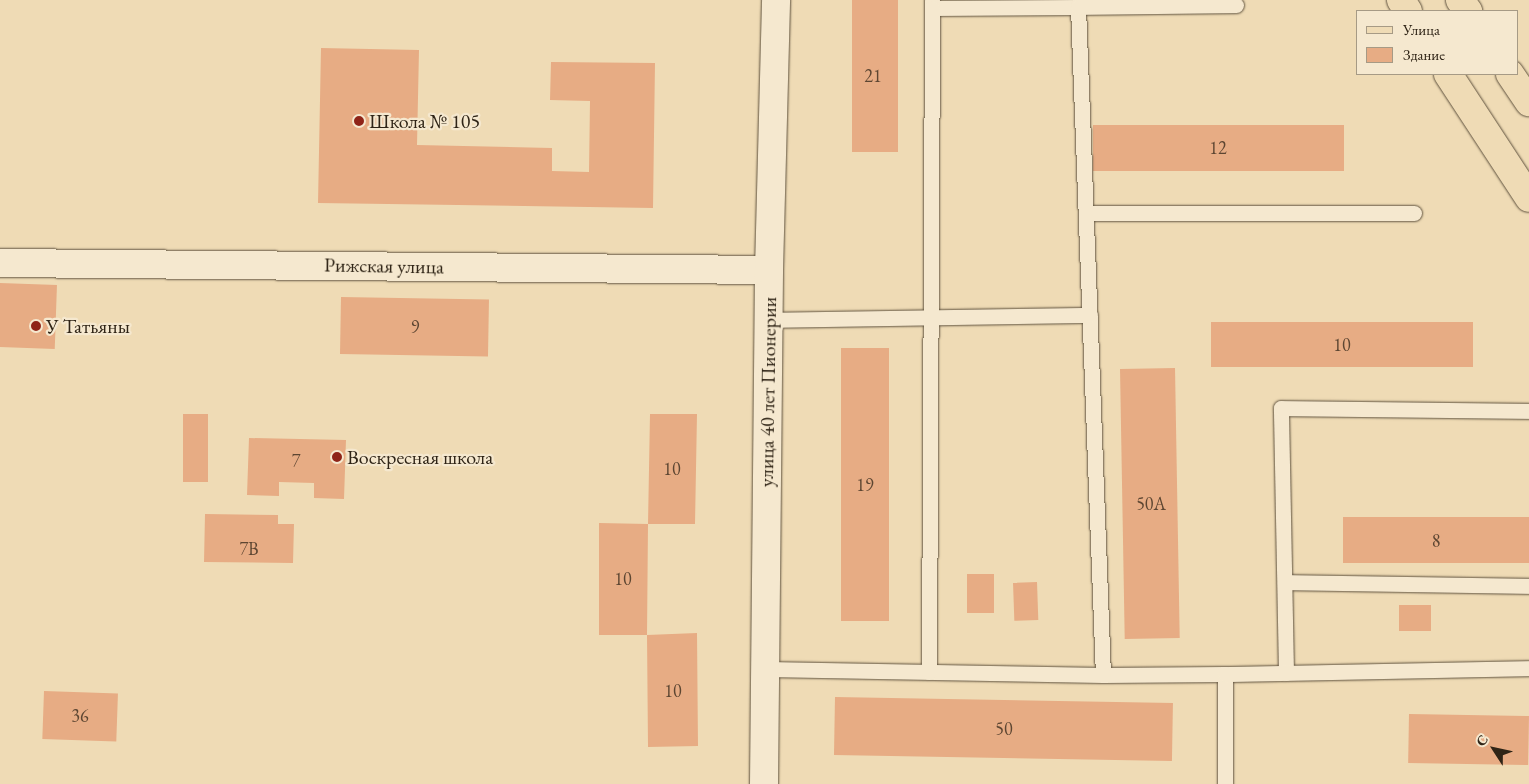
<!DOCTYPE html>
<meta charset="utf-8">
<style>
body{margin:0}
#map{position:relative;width:1529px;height:784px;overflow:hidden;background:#efdbb5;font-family:"EB Garamond",serif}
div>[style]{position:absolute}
.building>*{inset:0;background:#e7ac84;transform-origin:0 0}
.roads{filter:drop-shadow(0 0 1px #5f523e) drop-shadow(0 0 1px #5f523e)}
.lane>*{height:15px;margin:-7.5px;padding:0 7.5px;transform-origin:7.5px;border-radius:7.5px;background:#f5e8cf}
.street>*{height:28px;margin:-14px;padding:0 14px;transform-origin:14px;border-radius:14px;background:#f5e8cf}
.primary>*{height:28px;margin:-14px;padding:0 14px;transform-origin:14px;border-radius:14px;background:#efdbb5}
.dots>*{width:14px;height:14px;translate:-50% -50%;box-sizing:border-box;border:2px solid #f5e8cf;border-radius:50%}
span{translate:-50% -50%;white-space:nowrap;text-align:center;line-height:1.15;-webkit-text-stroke:4.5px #f5e8cf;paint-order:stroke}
.number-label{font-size:18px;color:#5d4632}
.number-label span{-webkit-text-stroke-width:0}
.poi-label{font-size:20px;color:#2f2416}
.left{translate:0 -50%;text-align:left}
.street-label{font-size:20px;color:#2f2416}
.legend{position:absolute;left:1356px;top:10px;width:162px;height:65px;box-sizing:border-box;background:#f5e8cf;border:1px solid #a69a85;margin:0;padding:6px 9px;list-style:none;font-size:15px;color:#2f2416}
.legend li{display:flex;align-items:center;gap:10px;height:25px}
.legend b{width:25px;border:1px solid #a69a85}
.north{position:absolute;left:1469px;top:724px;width:50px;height:50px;-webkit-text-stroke:4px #f5e8cf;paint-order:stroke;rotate:305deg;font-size:14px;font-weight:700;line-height:20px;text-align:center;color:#2f2416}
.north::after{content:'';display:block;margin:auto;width:18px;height:22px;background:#2f2416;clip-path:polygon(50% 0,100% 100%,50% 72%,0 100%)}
</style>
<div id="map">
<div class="building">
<div style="left:852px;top:0;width:46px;height:152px"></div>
<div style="clip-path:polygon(321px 48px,419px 50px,417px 145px,552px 148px,552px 171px,589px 172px,590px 101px,550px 100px,551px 62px,655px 63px,653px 208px,318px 203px)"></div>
<div style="left:1093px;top:125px;width:251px;height:46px"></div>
<div style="left:0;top:283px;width:57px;height:64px;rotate:2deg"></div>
<div style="left:341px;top:297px;width:148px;height:57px;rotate:1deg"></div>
<div style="left:1211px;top:322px;width:262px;height:45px"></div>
<div style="left:841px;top:348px;width:48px;height:273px"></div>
<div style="left:1175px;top:368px;width:270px;height:55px;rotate:89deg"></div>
<div style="left:183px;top:414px;width:25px;height:68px"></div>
<div style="clip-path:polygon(650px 414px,697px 414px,695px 524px,648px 524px,647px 635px,697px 633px,698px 746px,648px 747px,647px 635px,599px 635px,599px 523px,648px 524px)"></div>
<div style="clip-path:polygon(249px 438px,346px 440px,344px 499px,314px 498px,314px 483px,279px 482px,279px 496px,247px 495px)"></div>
<div style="clip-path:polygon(205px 514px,278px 515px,278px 524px,294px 524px,293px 563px,204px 562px)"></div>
<div style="left:1529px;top:517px;width:46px;height:186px;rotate:90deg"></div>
<div style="left:967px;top:574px;width:27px;height:39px"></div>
<div style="left:1037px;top:582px;width:38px;height:24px;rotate:88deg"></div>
<div style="left:1399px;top:605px;width:32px;height:26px"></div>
<div style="left:44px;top:691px;width:74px;height:48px;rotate:2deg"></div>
<div style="left:835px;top:697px;width:338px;height:58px;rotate:1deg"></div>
<div style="left:1409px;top:714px;width:120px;height:49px;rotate:1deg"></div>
</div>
<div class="roads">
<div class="lane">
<div style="left:932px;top:0;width:8px;rotate:90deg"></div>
<div style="left:932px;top:8px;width:146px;rotate:-0.4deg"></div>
<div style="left:1078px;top:7px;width:668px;rotate:87.86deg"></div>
<div style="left:1103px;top:675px;width:122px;rotate:-0.5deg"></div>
<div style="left:1225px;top:674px;width:110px;rotate:90deg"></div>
<div style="left:1078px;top:7px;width:158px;rotate:-0.7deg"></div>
<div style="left:1086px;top:213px;width:328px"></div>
<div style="left:768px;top:320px;width:322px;rotate:-0.9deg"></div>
<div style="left:1285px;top:582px;width:244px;rotate:0.9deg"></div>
<div style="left:765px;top:669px;width:338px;rotate:1deg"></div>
<div style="left:929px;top:672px;width:664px;rotate:-89.74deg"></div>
<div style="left:1286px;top:673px;width:265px;rotate:-91.1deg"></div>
<div style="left:1281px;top:408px;width:248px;rotate:0.7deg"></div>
<div style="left:1225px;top:674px;width:304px;rotate:-1.1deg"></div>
</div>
<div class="street">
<div style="left:0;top:263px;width:769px;rotate:0.52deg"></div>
<div style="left:764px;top:784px;width:514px;rotate:-89.44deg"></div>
<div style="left:769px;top:270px;width:270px;rotate:-88.5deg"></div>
</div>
<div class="primary">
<div style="left:1401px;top:0;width:13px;rotate:58deg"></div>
<div style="left:1460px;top:0;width:14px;rotate:54deg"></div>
<div style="left:1448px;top:74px;width:148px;rotate:56.8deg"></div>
<div style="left:1510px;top:74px;width:34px;rotate:56deg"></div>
</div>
</div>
<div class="dots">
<div style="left:359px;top:121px;background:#8f2418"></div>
<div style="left:36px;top:326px;background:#8f2418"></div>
<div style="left:337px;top:457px;background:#8f2418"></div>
</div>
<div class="number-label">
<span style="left:873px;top:76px">21</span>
<span style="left:1218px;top:148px">12</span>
<span style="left:415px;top:327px">9</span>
<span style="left:1342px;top:345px">10</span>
<span style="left:296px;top:461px">7</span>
<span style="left:672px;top:469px">10</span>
<span style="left:865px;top:485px">19</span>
<span style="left:1151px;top:504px">50А</span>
<span style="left:1436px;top:541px">8</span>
<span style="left:249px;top:549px">7В</span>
<span style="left:623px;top:579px">10</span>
<span style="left:673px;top:691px">10</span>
<span style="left:80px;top:716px">36</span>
<span style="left:1004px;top:729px">50</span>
</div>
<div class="poi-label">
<span class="left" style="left:369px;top:121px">Школа № 105</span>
<span class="left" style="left:46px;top:326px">У Татьяны</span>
<span class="left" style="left:347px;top:457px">Воскресная школа</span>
</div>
<div class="street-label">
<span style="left:384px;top:266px;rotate:1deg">Рижская улица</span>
<span style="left:768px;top:392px;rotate:-89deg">улица 40 лет Пионерии</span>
</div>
<ul class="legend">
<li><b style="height:6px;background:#efdbb5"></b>Улица</li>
<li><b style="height:14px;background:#e7ac84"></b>Здание</li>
</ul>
<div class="north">С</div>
</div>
